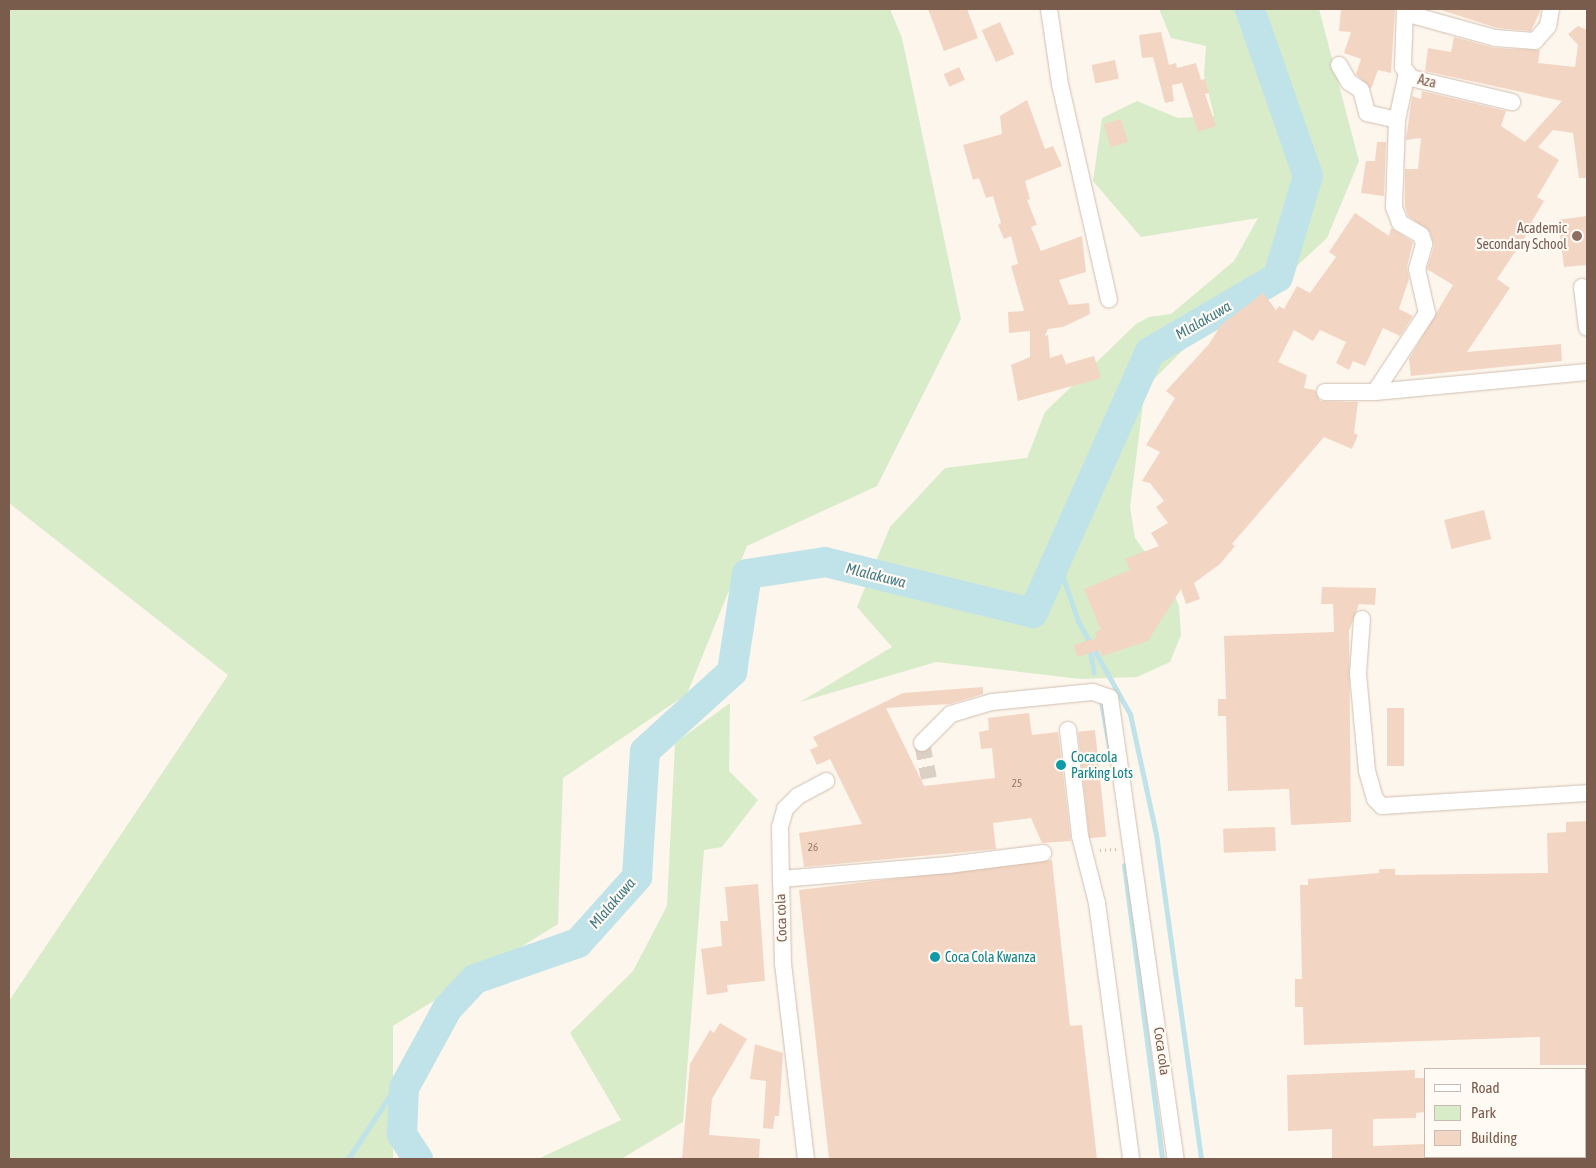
<!DOCTYPE html>
<style>
body{margin:0}
#map{position:relative;width:1596px;height:1168px;overflow:hidden;background:#fdf6ec;font-family:"Asap Condensed",sans-serif}
div>[style]{position:absolute}
.green>*{inset:0;background:#d8ecc9}
.stream>*{height:5px;margin:-2.5px;padding:0 2.5px;transform-origin:2.5px;border-radius:2.5px;background:#bfe3e8}
.river>*{height:30px;margin:-15px;padding:0 15px;transform-origin:15px;border-radius:15px;background:#bfe3e8}
.building>*{inset:0;background:#f3d5c3;transform-origin:0 0}
.minor-tunnel>*{height:16px;margin-top:-8px;transform-origin:0;background:repeating-linear-gradient(90deg,#dcd0c4 0 16px,transparent 0 24px)}
.path>*{height:3px;margin-top:-1.5px;transform-origin:0;background:repeating-linear-gradient(90deg,#d9b8a5 0 1px,transparent 0 5px)}
.roads{filter:drop-shadow(0 0 1px #d1beb0) drop-shadow(0 0 1px #d1beb0)}
.minor>*{height:16px;margin:-8px;padding:0 8px;transform-origin:8px;border-radius:8px;background:#fff}
.dots>*{width:14px;height:14px;translate:-50% -50%;box-sizing:border-box;border:2px solid #fffaf3;border-radius:50%}
span{translate:-50% -50%;white-space:nowrap;text-align:center;line-height:1.15;-webkit-text-stroke:4.5px #fffaf3;paint-order:stroke}
.number-label{font-size:11px;color:#987a6a}
.number-label span{-webkit-text-stroke-width:0}
.street-label{font-size:14px;color:#7a5c4d}
.education-label{font-size:14px;color:#785e54}
.right{translate:-100% -50%;text-align:right}
.culture-label{font-size:14px;color:#0d838f}
.left{translate:0 -50%;text-align:left}
.water-label{font-size:15px;color:#437c86;font-style:italic}
.frame{position:absolute;inset:0;border:10px solid #7a5c4d;pointer-events:none}
.legend{position:absolute;left:1424px;top:1068px;width:162px;height:90px;box-sizing:border-box;background:#fffaf3;border:1px solid #cabbb1;margin:0;padding:6px 9px;list-style:none;font-size:15px;color:#7a5c4d}
.legend li{display:flex;align-items:center;gap:10px;height:25px}
.legend b{width:25px;border:1px solid #cabbb1}
</style>
<div id="map">
<div class="green">
<div style="clip-path:polygon(9px 9px,890px 9px,902px 38px,961px 319px,877px 486px,747px 546px,687px 694px,563px 778px,558px 924px,393px 1026px,393px 1159px,9px 1159px,9px 1001px,228px 675px,9px 503px)"></div>
<div style="clip-path:polygon(1159px 9px,1319px 9px,1359px 161px,1327px 238px,1275px 286px,1246px 298px,1211px 322px,1145px 388px,1130px 507px,1135px 538px,1172px 589px,1179px 606px,1181px 635px,1170px 662px,1137px 677px,1081px 679px,936px 662px,800px 702px,892px 647px,857px 607px,890px 527px,945px 468px,1027px 458px,1045px 412px,1136px 324px,1149px 317px,1171px 314px,1234px 261px,1258px 218px,1141px 237px,1093px 181px,1102px 118px,1137px 101px,1178px 118px,1214px 116px,1204px 75px,1206px 46px,1171px 38px)"></div>
<div style="clip-path:polygon(730px 703px,729px 771px,758px 800px,722px 847px,704px 850px,683px 1122px,621px 1159px,538px 1159px,621px 1120px,570px 1033px,633px 971px,667px 906px,675px 743px)"></div>
</div>
<div class="stream">
<div style="left:1057px;top:560px;width:65px;rotate:71deg"></div>
<div style="left:1078px;top:621px;width:107px;rotate:60.8deg"></div>
<div style="left:1130px;top:714px;width:123px;rotate:77.8deg"></div>
<div style="left:1156px;top:834px;width:328px;rotate:82.1deg"></div>
<div style="left:1089px;top:647px;width:26px;rotate:79deg"></div>
<div style="left:1101px;top:701px;width:58px;rotate:80deg"></div>
<div style="left:1124px;top:865px;width:296px;rotate:82.6deg"></div>
<div style="left:348px;top:1159px;width:180px;rotate:-56.6deg"></div>
</div>
<div class="river">
<div style="left:418px;top:1159px;width:30px;rotate:-123deg"></div>
<div style="left:402px;top:1134px;width:46px;rotate:-87.5deg"></div>
<div style="left:404px;top:1088px;width:90px;rotate:-61.4deg"></div>
<div style="left:447px;top:1009px;width:41px;rotate:-47deg"></div>
<div style="left:475px;top:979px;width:109px;rotate:-19.3deg"></div>
<div style="left:578px;top:943px;width:89px;rotate:-48.2deg"></div>
<div style="left:637px;top:877px;width:126px;rotate:-86.4deg"></div>
<div style="left:645px;top:751px;width:118px;rotate:-42.2deg"></div>
<div style="left:732px;top:672px;width:99px;rotate:-81.3deg"></div>
<div style="left:747px;top:574px;width:79px;rotate:-8.7deg"></div>
<div style="left:825px;top:562px;width:214px;rotate:13.8deg"></div>
<div style="left:1033px;top:613px;width:286px;rotate:-65.9deg"></div>
<div style="left:1150px;top:352px;width:148px;rotate:-30.4deg"></div>
<div style="left:1278px;top:277px;width:105px;rotate:-73.5deg"></div>
<div style="left:1308px;top:176px;width:177px;rotate:-109.2deg"></div>
</div>
<div class="building">
<div style="clip-path:polygon(928px 9px,967px 9px,978px 38px,944px 51px)"></div>
<div style="clip-path:polygon(1341px 9px,1395px 9px,1391px 73px,1378px 70px,1371px 89px,1356px 74px,1361px 59px,1344px 53px,1351px 32px,1339px 31px)"></div>
<div style="clip-path:polygon(1438px 9px,1541px 9px,1531px 31px,1497px 28px)"></div>
<div style="left:1000px;top:22px;width:35px;height:20px;rotate:66deg"></div>
<div style="clip-path:polygon(1578px 26px,1587px 30px,1587px 178px,1579px 178px,1573px 133px,1553px 130px,1538px 147px,1559px 160px,1537px 197px,1544px 201px,1531px 223px,1535px 222px,1497px 279px,1510px 288px,1467px 352px,1561px 344px,1562px 361px,1411px 376px,1409px 359px,1453px 285px,1427px 269px,1434px 246px,1430px 232px,1408px 216px,1405px 207px,1405px 169px,1418px 169px,1421px 138px,1406px 140px,1412px 96px,1421px 99px,1422px 91px,1506px 111px,1501px 126px,1525px 142px,1562px 101px,1425px 71px,1428px 48px,1451px 52px,1454px 37px,1494px 48px,1540px 50px,1538px 63px,1575px 67px,1578px 45px,1568px 34px)"></div>
<div style="clip-path:polygon(1161px 32px,1169px 65px,1176px 63px,1177px 68px,1196px 63px,1201px 80px,1205px 79px,1209px 93px,1205px 94px,1216px 126px,1198px 132px,1182px 83px,1172px 85px,1174px 101px,1165px 103px,1153px 57px,1142px 58px,1139px 35px)"></div>
<div style="left:1115px;top:60px;width:19px;height:24px;rotate:78deg"></div>
<div style="left:959px;top:67px;width:14px;height:17px;rotate:65deg"></div>
<div style="clip-path:polygon(1027px 100px,1045px 149px,1053px 146px,1062px 166px,1025px 181px,1030px 199px,1027px 200px,1037px 225px,1031px 227px,1041px 251px,1082px 236px,1086px 272px,1059px 280px,1069px 305px,1089px 303px,1090px 314px,1063px 327px,1048px 329px,1045px 336px,1048px 335px,1050px 358px,1062px 354px,1066px 364px,1094px 356px,1101px 378px,1018px 401px,1011px 365px,1030px 357px,1030px 331px,1009px 333px,1008px 312px,1024px 311px,1011px 266px,1018px 264px,1011px 236px,1004px 239px,998px 225px,1001px 223px,993px 196px,986px 198px,979px 178px,973px 180px,963px 145px,1002px 134px,1000px 116px)"></div>
<div style="left:1121px;top:119px;width:24px;height:18px;rotate:73deg"></div>
<div style="clip-path:polygon(1377px 142px,1386px 142px,1384px 196px,1361px 193px,1366px 161px,1375px 161px)"></div>
<div style="clip-path:polygon(1355px 213px,1389px 236px,1391px 228px,1413px 242px,1407px 267px,1409px 279px,1399px 309px,1413px 316px,1400px 336px,1383px 328px,1365px 366px,1353px 361px,1349px 370px,1336px 363px,1346px 342px,1320px 330px,1313px 341px,1294px 330px,1278px 362px,1307px 375px,1304px 388px,1315px 390px,1320px 401px,1358px 402px,1354px 433px,1358px 435px,1352px 449px,1324px 437px,1232px 544px,1235px 546px,1220px 564px,1194px 583px,1200px 599px,1186px 604px,1181px 589px,1148px 641px,1102px 656px,1100px 650px,1077px 657px,1074px 645px,1097px 638px,1095px 632px,1101px 630px,1084px 589px,1130px 570px,1125px 559px,1159px 546px,1151px 533px,1168px 523px,1156px 507px,1164px 501px,1150px 483px,1142px 481px,1160px 452px,1146px 445px,1175px 398px,1166px 391px,1209px 344px,1221px 325px,1263px 293px,1276px 310px,1279px 306px,1284px 309px,1297px 286px,1310px 293px,1336px 257px,1329px 252px)"></div>
<div style="clip-path:polygon(1587px 216px,1587px 265px,1564px 267px,1558px 220px)"></div>
<div style="left:1484px;top:510px;width:30px;height:41px;rotate:76deg"></div>
<div style="clip-path:polygon(1322px 587px,1376px 588px,1375px 605px,1359px 604px,1349px 631px,1351px 822px,1291px 825px,1289px 789px,1228px 791px,1226px 716px,1218px 716px,1218px 699px,1226px 699px,1224px 636px,1334px 632px,1333px 604px,1321px 604px)"></div>
<div style="clip-path:polygon(983px 687px,983px 694px,950px 704px,886px 708px,924px 786px,995px 778px,992px 748px,981px 749px,979px 732px,989px 730px,988px 718px,1029px 713px,1032px 735px,1058px 732px,1071px 841px,1042px 843px,1031px 818px,993px 823px,996px 849px,804px 867px,799px 833px,862px 824px,830px 759px,817px 765px,810px 750px,818px 746px,813px 737px,903px 693px)"></div>
<div style="left:1387px;top:708px;width:17px;height:58px"></div>
<div style="left:1095px;top:730px;width:107px;height:17px;rotate:84deg"></div>
<div style="clip-path:polygon(1587px 821px,1587px 1065px,1540px 1065px,1540px 1037px,1304px 1045px,1303px 1007px,1295px 1007px,1295px 979px,1302px 979px,1300px 885px,1308px 885px,1308px 879px,1379px 873px,1379px 869px,1395px 869px,1395px 875px,1548px 873px,1547px 833px,1566px 832px,1566px 822px)"></div>
<div style="left:1275px;top:827px;width:24px;height:52px;rotate:88deg"></div>
<div style="clip-path:polygon(1052px 860px,1070px 1026px,1082px 1025px,1097px 1159px,829px 1159px,799px 890px)"></div>
<div style="clip-path:polygon(758px 884px,765px 981px,727px 985px,728px 992px,707px 995px,701px 949px,722px 946px,720px 921px,728px 921px,725px 887px)"></div>
<div style="clip-path:polygon(720px 1023px,747px 1039px,712px 1099px,709px 1135px,760px 1139px,759px 1159px,682px 1159px,690px 1064px,710px 1030px,714px 1033px)"></div>
<div style="clip-path:polygon(755px 1044px,783px 1053px,779px 1116px,775px 1116px,773px 1129px,763px 1128px,766px 1081px,750px 1079px)"></div>
<div style="clip-path:polygon(1415px 1070px,1415px 1078px,1425px 1078px,1425px 1112px,1416px 1113px,1416px 1118px,1373px 1119px,1373px 1146px,1425px 1144px,1425px 1159px,1332px 1159px,1332px 1129px,1288px 1131px,1287px 1075px)"></div>
</div>
<div class="minor-tunnel">
<div style="left:922px;top:743px;width:36px;rotate:79deg"></div>
</div>
<div class="path">
<div style="left:1100px;top:850px;width:16px;rotate:-4deg"></div>
</div>
<div class="roads">
<div class="minor">
<div style="left:1049px;top:9px;width:76px;rotate:81.7deg"></div>
<div style="left:1060px;top:84px;width:221px;rotate:77.2deg"></div>
<div style="left:1405px;top:9px;width:58px;rotate:92deg"></div>
<div style="left:1403px;top:67px;width:14px;rotate:54deg"></div>
<div style="left:1411px;top:78px;width:104px;rotate:13.4deg"></div>
<div style="left:1405px;top:13px;width:93px;rotate:15.5deg"></div>
<div style="left:1495px;top:38px;width:40px;rotate:4.3deg"></div>
<div style="left:1535px;top:41px;width:20px;rotate:-49deg"></div>
<div style="left:1548px;top:26px;width:17px;rotate:-80deg"></div>
<div style="left:1339px;top:65px;width:20px;rotate:60deg"></div>
<div style="left:1349px;top:82px;width:14px;rotate:34deg"></div>
<div style="left:1361px;top:90px;width:24px;rotate:75deg"></div>
<div style="left:1367px;top:113px;width:31px;rotate:13deg"></div>
<div style="left:1582px;top:287px;width:41px;rotate:83deg"></div>
<div style="left:1325px;top:392px;width:50px"></div>
<div style="left:1375px;top:392px;width:213px;rotate:-5.4deg"></div>
<div style="left:1375px;top:392px;width:95px;rotate:-56.6deg"></div>
<div style="left:1427px;top:313px;width:45px;rotate:-102.8deg"></div>
<div style="left:1417px;top:269px;width:26px;rotate:-74deg"></div>
<div style="left:1424px;top:244px;width:9px;rotate:-108deg"></div>
<div style="left:1421px;top:235px;width:24px;rotate:-150deg"></div>
<div style="left:1400px;top:223px;width:17px;rotate:-111deg"></div>
<div style="left:1394px;top:207px;width:87px;rotate:-88deg"></div>
<div style="left:1397px;top:120px;width:48px;rotate:-78deg"></div>
<div style="left:1362px;top:619px;width:55px;rotate:94.2deg"></div>
<div style="left:1358px;top:674px;width:97px;rotate:84.7deg"></div>
<div style="left:1367px;top:771px;width:29px;rotate:74deg"></div>
<div style="left:1375px;top:799px;width:10px;rotate:45deg"></div>
<div style="left:1382px;top:806px;width:205px;rotate:-3.6deg"></div>
<div style="left:1068px;top:730px;width:107px;rotate:83.5deg"></div>
<div style="left:1080px;top:836px;width:69px;rotate:75.8deg"></div>
<div style="left:1097px;top:903px;width:258px;rotate:82.4deg"></div>
<div style="left:922px;top:743px;width:41px;rotate:-45deg"></div>
<div style="left:951px;top:714px;width:43px;rotate:-16.3deg"></div>
<div style="left:992px;top:702px;width:101px;rotate:-5.7deg"></div>
<div style="left:1093px;top:692px;width:18px;rotate:19deg"></div>
<div style="left:1110px;top:698px;width:466px;rotate:81.9deg"></div>
<div style="left:781px;top:879px;width:52px;rotate:-91.1deg"></div>
<div style="left:780px;top:827px;width:19px;rotate:-74deg"></div>
<div style="left:785px;top:809px;width:18px;rotate:-45deg"></div>
<div style="left:798px;top:796px;width:32px;rotate:-28deg"></div>
<div style="left:806px;top:1159px;width:196px;rotate:-96.7deg"></div>
<div style="left:783px;top:964px;width:85px;rotate:-91.3deg"></div>
<div style="left:781px;top:879px;width:168px;rotate:-4.8deg"></div>
<div style="left:948px;top:865px;width:96px;rotate:-7.2deg"></div>
</div>
</div>
<div class="dots">
<div style="left:1577px;top:236px;background:#8d6e63"></div>
<div style="left:1061px;top:765px;background:#0f9aa8"></div>
<div style="left:935px;top:957px;background:#0f9aa8"></div>
</div>
<div class="number-label">
<span style="left:1017px;top:783px">25</span>
<span style="left:813px;top:847px">26</span>
</div>
<div class="street-label">
<span style="left:1427px;top:81px;rotate:13deg">Aza</span>
<span style="left:781px;top:918px;rotate:-92deg">Coca cola</span>
<span style="left:1162px;top:1051px;rotate:82deg">Coca cola</span>
</div>
<div class="education-label">
<span class="right" style="left:1567px;top:236px">Academic<br>Secondary School</span>
</div>
<div class="culture-label">
<span class="left" style="left:1071px;top:765px">Cocacola<br>Parking Lots</span>
<span class="left" style="left:945px;top:957px">Coca Cola Kwanza</span>
</div>
<div class="water-label">
<span style="left:1203px;top:320px;rotate:-30deg">Mlalakuwa</span>
<span style="left:876px;top:575px;rotate:14deg">Mlalakuwa</span>
<span style="left:612px;top:903px;rotate:-49deg">Mlalakuwa</span>
</div>
<div class="frame"></div>
<ul class="legend">
<li><b style="height:6px;background:#fff"></b>Road</li>
<li><b style="height:14px;background:#d8ecc9"></b>Park</li>
<li><b style="height:14px;background:#f3d5c3"></b>Building</li>
</ul>
</div>
